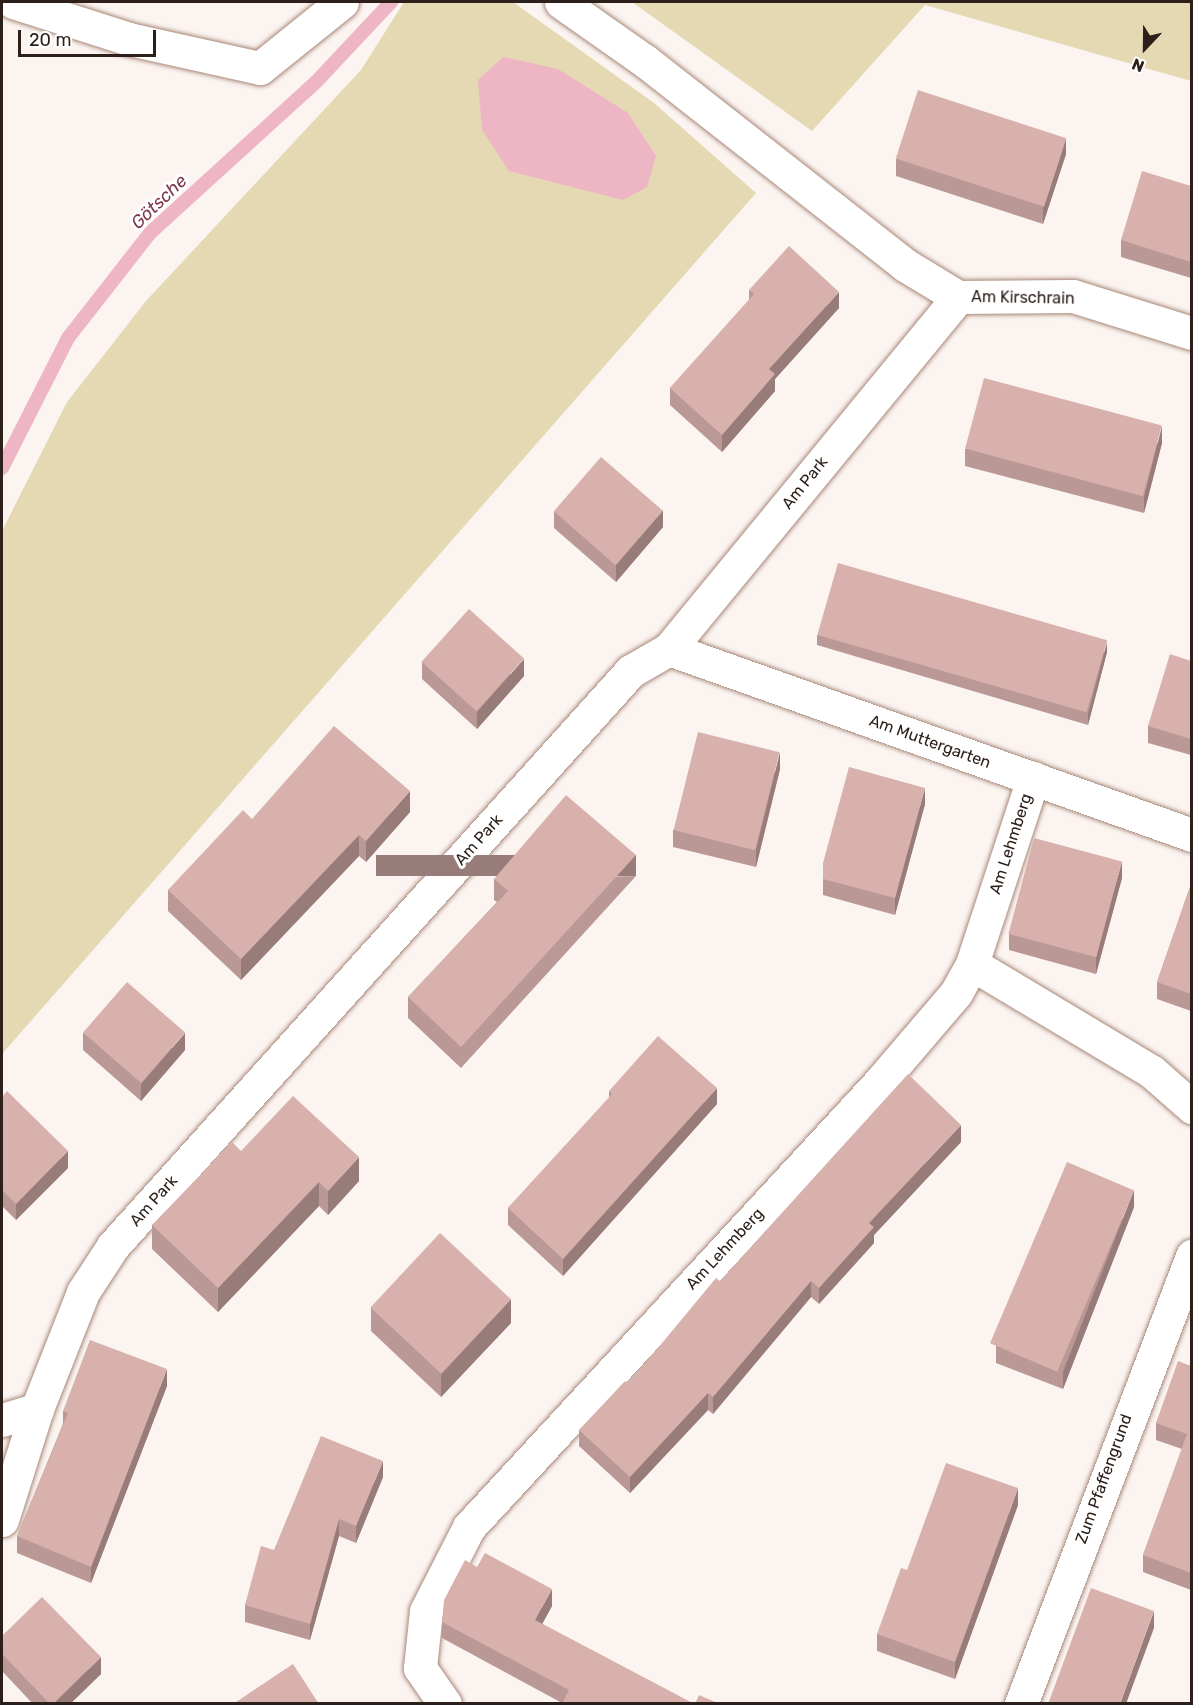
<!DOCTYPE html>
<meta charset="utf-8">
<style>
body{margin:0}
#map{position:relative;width:1193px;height:1705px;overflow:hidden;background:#fbf4f1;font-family:Rubik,sans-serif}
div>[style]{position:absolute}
.green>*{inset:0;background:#e4d9b3}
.water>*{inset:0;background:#eeb5c4}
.stream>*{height:14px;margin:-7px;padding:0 7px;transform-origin:7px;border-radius:7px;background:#eeb5c4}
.roads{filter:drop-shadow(0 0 2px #a88878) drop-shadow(0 0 2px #a88878)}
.minor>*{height:33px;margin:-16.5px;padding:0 16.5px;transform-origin:16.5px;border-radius:16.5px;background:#fff}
.wall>*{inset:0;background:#ba9895}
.shaded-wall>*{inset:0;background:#977c79;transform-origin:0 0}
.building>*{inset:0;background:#d8b1ad;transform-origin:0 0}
span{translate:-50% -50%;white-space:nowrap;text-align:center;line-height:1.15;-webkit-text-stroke:6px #fff;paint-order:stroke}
.street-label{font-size:16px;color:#2d201a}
.water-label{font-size:18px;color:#7c364e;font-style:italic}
.frame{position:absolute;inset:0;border:3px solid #2d201a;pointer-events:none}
.north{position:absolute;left:1115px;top:18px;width:60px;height:60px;-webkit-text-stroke:4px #fff;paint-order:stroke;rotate:202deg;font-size:16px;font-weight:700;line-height:24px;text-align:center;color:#2d201a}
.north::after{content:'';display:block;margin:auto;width:21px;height:27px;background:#2d201a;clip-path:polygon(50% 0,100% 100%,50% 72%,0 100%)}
.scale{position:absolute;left:18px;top:30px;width:138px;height:27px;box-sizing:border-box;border:3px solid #2d201a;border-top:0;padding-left:8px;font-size:18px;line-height:21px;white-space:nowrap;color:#2d201a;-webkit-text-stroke:4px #fff;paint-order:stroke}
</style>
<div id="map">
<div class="green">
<div style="clip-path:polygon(404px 2px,513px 2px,654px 103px,756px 193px,2px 1054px,2px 531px,67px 402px,146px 301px,361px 70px)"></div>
<div style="clip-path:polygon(632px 2px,1191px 2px,1191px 81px,925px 5px,812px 131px)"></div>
</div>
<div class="water">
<div style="clip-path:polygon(503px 57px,558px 69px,628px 113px,656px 156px,647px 187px,623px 200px,509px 171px,482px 130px,478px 80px)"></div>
</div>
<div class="stream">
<div style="left:2px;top:468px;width:146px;rotate:-63.1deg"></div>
<div style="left:68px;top:338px;width:133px;rotate:-52deg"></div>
<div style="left:150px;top:233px;width:224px;rotate:-42.3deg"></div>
<div style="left:316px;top:82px;width:110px;rotate:-46.8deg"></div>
</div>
<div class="roads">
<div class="minor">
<div style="left:13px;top:2px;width:122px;rotate:17.7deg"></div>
<div style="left:129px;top:39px;width:134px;rotate:12.5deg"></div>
<div style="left:260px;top:68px;width:105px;rotate:-38.8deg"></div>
<div style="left:561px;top:2px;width:103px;rotate:35.1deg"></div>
<div style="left:645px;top:61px;width:330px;rotate:38.1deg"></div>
<div style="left:905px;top:265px;width:62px;rotate:31.1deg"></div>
<div style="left:958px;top:297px;width:115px;rotate:-0.5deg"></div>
<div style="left:1073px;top:296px;width:125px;rotate:17.3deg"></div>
<div style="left:669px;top:649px;width:555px;rotate:19.58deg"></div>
<div style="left:972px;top:964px;width:209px;rotate:30.9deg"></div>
<div style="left:1151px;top:1071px;width:55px;rotate:41.3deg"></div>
<div style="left:2px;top:1420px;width:37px;rotate:-17deg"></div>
<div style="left:2px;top:1520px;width:116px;rotate:-72.5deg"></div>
<div style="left:37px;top:1409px;width:126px;rotate:-68.5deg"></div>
<div style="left:83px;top:1292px;width:55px;rotate:-56.9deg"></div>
<div style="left:113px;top:1246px;width:774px;rotate:-47.99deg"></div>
<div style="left:631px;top:671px;width:44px;rotate:-30.1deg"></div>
<div style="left:669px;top:649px;width:455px;rotate:-50.6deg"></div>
<div style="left:445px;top:1704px;width:44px;rotate:-124.8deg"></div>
<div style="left:420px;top:1668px;width:57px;rotate:-84deg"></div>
<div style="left:426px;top:1611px;width:94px;rotate:-62.9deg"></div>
<div style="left:469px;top:1527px;width:606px;rotate:-47.27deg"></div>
<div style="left:880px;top:1082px;width:117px;rotate:-49.5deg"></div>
<div style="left:956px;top:993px;width:33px;rotate:-61deg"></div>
<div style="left:972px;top:964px;width:196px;rotate:-71.8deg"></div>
<div style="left:1021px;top:1704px;width:480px;rotate:-69.1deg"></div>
</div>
</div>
<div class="wall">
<div style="clip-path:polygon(1066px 154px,1043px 224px,896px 176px,896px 159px)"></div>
<div style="clip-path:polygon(1191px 186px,1191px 278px,1121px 257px,1121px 240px)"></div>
<div style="clip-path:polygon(749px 290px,839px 308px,775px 379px,775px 391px,722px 452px,670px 405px,670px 388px,749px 300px)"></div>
<div style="clip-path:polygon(1162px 443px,1144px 513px,965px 466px,965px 449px)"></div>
<div style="clip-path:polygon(554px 512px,663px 527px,616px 582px,554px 528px)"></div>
<div style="clip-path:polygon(817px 635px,1107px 652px,1088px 725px,817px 645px)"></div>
<div style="clip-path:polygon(1191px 661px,1191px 755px,1148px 743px,1148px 726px)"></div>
<div style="clip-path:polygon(422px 662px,524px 676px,477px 729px,422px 679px)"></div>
<div style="clip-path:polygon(780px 769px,756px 867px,673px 847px,673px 830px)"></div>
<div style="clip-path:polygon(925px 804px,895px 915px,823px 895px,823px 863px)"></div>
<div style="clip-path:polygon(410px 812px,366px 862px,359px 856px,241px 980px,168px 911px,168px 890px,252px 819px)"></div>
<div style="clip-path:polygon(636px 876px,461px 1068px,408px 1018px,408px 997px,497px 902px,494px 900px,494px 879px)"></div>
<div style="clip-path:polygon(1122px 878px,1096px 974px,1009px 950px,1009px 934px)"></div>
<div style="clip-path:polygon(1191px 884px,1191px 1011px,1157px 999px,1157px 982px)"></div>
<div style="clip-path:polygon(83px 1033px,185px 1050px,141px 1101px,83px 1050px)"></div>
<div style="clip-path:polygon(609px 1091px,717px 1104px,563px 1276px,508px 1225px,508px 1208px,609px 1098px)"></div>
<div style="clip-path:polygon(2px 1097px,68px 1168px,16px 1220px,2px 1206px)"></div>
<div style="clip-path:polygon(961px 1142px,874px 1235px,874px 1243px,819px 1304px,811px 1297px,713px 1414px,708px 1410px,630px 1493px,579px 1446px,579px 1430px,628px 1384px,720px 1281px)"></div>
<div style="clip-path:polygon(241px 1151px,359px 1181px,328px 1215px,319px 1206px,218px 1312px,152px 1249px,152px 1225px)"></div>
<div style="clip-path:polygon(1134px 1207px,1063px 1389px,996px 1363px,996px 1346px)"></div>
<div style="clip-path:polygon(371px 1308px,511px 1323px,441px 1397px,371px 1331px)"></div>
<div style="clip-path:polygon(1191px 1366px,1191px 1590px,1143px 1572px,1143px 1555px,1182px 1449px,1156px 1440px,1156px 1423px)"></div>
<div style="clip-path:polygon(167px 1386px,91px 1583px,17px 1553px,17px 1536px,63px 1424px,63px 1411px)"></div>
<div style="clip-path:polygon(383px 1477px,356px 1543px,339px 1536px,310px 1640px,245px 1622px,245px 1605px,274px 1550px)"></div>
<div style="clip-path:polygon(1018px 1505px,955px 1679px,877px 1651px,877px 1634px)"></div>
<div style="clip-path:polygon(552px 1606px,542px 1624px,694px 1704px,562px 1703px,442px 1638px,442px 1622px)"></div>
<div style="clip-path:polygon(2px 1636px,101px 1674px,70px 1704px,33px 1704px,2px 1671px)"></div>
</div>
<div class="shaded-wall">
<div style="clip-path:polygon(1066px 138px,1066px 154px,1043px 224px,1043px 207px)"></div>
<div style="clip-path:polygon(839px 292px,839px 308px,775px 379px,775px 391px,722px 452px,722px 435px,769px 369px)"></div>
<div style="clip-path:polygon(1162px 426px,1162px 443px,1144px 513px,1144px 497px)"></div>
<div style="clip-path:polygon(663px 510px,663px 527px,616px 582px,616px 565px)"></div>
<div style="clip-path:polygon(1107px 642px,1107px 652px,1088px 725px,1088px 714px)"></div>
<div style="clip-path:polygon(524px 659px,524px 676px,477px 729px,477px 712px)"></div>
<div style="clip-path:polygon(780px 752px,780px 769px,756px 867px,756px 850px)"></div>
<div style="clip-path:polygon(925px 788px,925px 804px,895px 915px,895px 898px)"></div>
<div style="clip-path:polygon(410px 791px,410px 812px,366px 862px,366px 841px)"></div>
<div style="clip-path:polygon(359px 835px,359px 856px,241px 980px,241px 959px)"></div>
<div style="left:636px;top:855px;width:21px;height:260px;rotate:90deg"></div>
<div style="clip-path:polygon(1122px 861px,1122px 878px,1096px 974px,1096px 957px)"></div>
<div style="clip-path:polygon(185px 1033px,185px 1050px,141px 1101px,141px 1084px)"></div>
<div style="clip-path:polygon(717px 1088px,717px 1104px,563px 1276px,563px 1259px)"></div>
<div style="clip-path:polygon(961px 1125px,961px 1142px,874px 1235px,874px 1243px,819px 1304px,819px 1288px,869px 1223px)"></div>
<div style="clip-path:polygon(68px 1151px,68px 1168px,16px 1220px,16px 1204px)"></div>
<div style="clip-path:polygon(359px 1157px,359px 1181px,328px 1215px,328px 1191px)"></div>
<div style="clip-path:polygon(319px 1182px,319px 1206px,218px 1312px,218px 1288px)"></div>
<div style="clip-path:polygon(1134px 1190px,1134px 1207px,1063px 1389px,1063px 1372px)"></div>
<div style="clip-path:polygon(811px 1281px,811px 1297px,713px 1414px,713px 1397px)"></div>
<div style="clip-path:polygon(511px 1299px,511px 1323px,441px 1397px,441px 1374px)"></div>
<div style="clip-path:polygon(167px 1369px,167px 1386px,91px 1583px,91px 1567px)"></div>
<div style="clip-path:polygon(708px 1393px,708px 1410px,630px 1493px,630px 1477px)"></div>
<div style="clip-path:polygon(383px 1461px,383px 1477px,356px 1543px,356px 1526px)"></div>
<div style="clip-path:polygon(1018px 1488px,1018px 1505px,955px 1679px,955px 1662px)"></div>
<div style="clip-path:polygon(339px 1519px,339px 1536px,310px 1640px,310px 1624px)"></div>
<div style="clip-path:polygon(552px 1589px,552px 1606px,535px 1637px,535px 1620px)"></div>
<div style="clip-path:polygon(1154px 1611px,1154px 1628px,1126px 1704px,1120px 1704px)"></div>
<div style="clip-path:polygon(101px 1657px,101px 1674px,70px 1704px,53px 1704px)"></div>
</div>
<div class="building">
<div style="left:918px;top:90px;width:156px;height:72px;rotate:18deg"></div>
<div style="clip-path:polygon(1142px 171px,1191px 186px,1191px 262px,1121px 240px)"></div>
<div style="clip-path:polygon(789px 246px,839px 292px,769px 369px,775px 374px,722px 435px,670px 388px,754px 294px,749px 290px)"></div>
<div style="left:984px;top:378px;width:184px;height:73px;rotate:15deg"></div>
<div style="left:601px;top:457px;width:82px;height:72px;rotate:41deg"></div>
<div style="left:838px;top:563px;width:280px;height:75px;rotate:16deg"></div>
<div style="left:469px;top:609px;width:74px;height:71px;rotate:42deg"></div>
<div style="clip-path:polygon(1170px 654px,1191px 661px,1191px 739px,1148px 726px)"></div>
<div style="clip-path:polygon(334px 726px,410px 791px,366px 841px,359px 835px,241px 959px,168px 890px,243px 810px,252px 819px)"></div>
<div style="left:698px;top:732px;width:84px;height:101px;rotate:14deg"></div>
<div style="clip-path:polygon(849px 767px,925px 788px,895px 898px,823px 879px,823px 863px)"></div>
<div style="clip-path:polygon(566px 795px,636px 855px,461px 1047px,408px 997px,508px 891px,494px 879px)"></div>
<div style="left:1034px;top:838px;width:91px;height:99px;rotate:15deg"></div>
<div style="clip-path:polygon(1191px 884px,1191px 994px,1157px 982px)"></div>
<div style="left:127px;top:982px;width:77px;height:67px;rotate:41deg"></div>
<div style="clip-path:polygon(658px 1036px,717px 1088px,563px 1259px,508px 1208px,612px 1094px,609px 1091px)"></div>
<div style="clip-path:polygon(908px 1074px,961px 1125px,869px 1223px,874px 1227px,819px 1288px,811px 1281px,713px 1397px,708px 1393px,630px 1477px,579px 1430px,625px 1381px,628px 1384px,716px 1278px,720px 1281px)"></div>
<div style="clip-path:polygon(7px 1091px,68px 1151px,16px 1204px,2px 1190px,2px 1097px)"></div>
<div style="clip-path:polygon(293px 1096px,359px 1157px,328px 1191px,319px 1182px,218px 1288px,152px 1225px,232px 1142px,241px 1151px)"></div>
<div style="left:1067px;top:1162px;width:73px;height:197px;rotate:23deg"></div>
<div style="left:440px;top:1233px;width:97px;height:102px;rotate:43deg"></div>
<div style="clip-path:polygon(90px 1340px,167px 1369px,91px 1567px,17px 1536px,68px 1413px,63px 1411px)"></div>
<div style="clip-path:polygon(1178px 1361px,1191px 1366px,1191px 1573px,1143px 1555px,1187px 1434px,1156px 1423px)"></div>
<div style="clip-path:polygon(321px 1436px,383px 1461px,356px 1526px,339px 1519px,310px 1624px,245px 1605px,261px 1546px,274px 1550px)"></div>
<div style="clip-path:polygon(946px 1463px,1018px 1488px,955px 1662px,877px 1634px,901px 1568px,907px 1570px)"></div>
<div style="clip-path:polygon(485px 1553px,552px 1589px,535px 1620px,694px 1704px,562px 1704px,569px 1690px,442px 1622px,444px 1600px,465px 1560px,477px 1567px)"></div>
<div style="clip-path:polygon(1091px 1588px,1154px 1611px,1120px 1704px,1048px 1704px)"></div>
<div style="clip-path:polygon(42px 1597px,101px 1657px,53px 1704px,50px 1704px,2px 1654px,2px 1636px)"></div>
<div style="clip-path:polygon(293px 1664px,319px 1704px,233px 1704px)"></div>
<div style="clip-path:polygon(699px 1695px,720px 1704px,695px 1704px)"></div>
</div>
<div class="street-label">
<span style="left:1023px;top:298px;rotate:1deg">Am Kirschrain</span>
<span style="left:805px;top:483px;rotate:-51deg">Am Park</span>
<span style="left:930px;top:742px;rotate:20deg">Am Muttergarten</span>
<span style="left:479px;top:840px;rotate:-48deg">Am Park</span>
<span style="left:1011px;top:844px;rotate:-72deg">Am Lehmberg</span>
<span style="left:154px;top:1201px;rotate:-48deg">Am Park</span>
<span style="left:725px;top:1249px;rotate:-47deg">Am Lehmberg</span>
<span style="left:1104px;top:1479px;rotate:-70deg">Zum Pfaffengrund</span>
</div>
<div class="water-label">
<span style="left:159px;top:202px;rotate:-44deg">Götsche</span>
</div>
<div class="frame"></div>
<div class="north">N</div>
<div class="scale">20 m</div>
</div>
